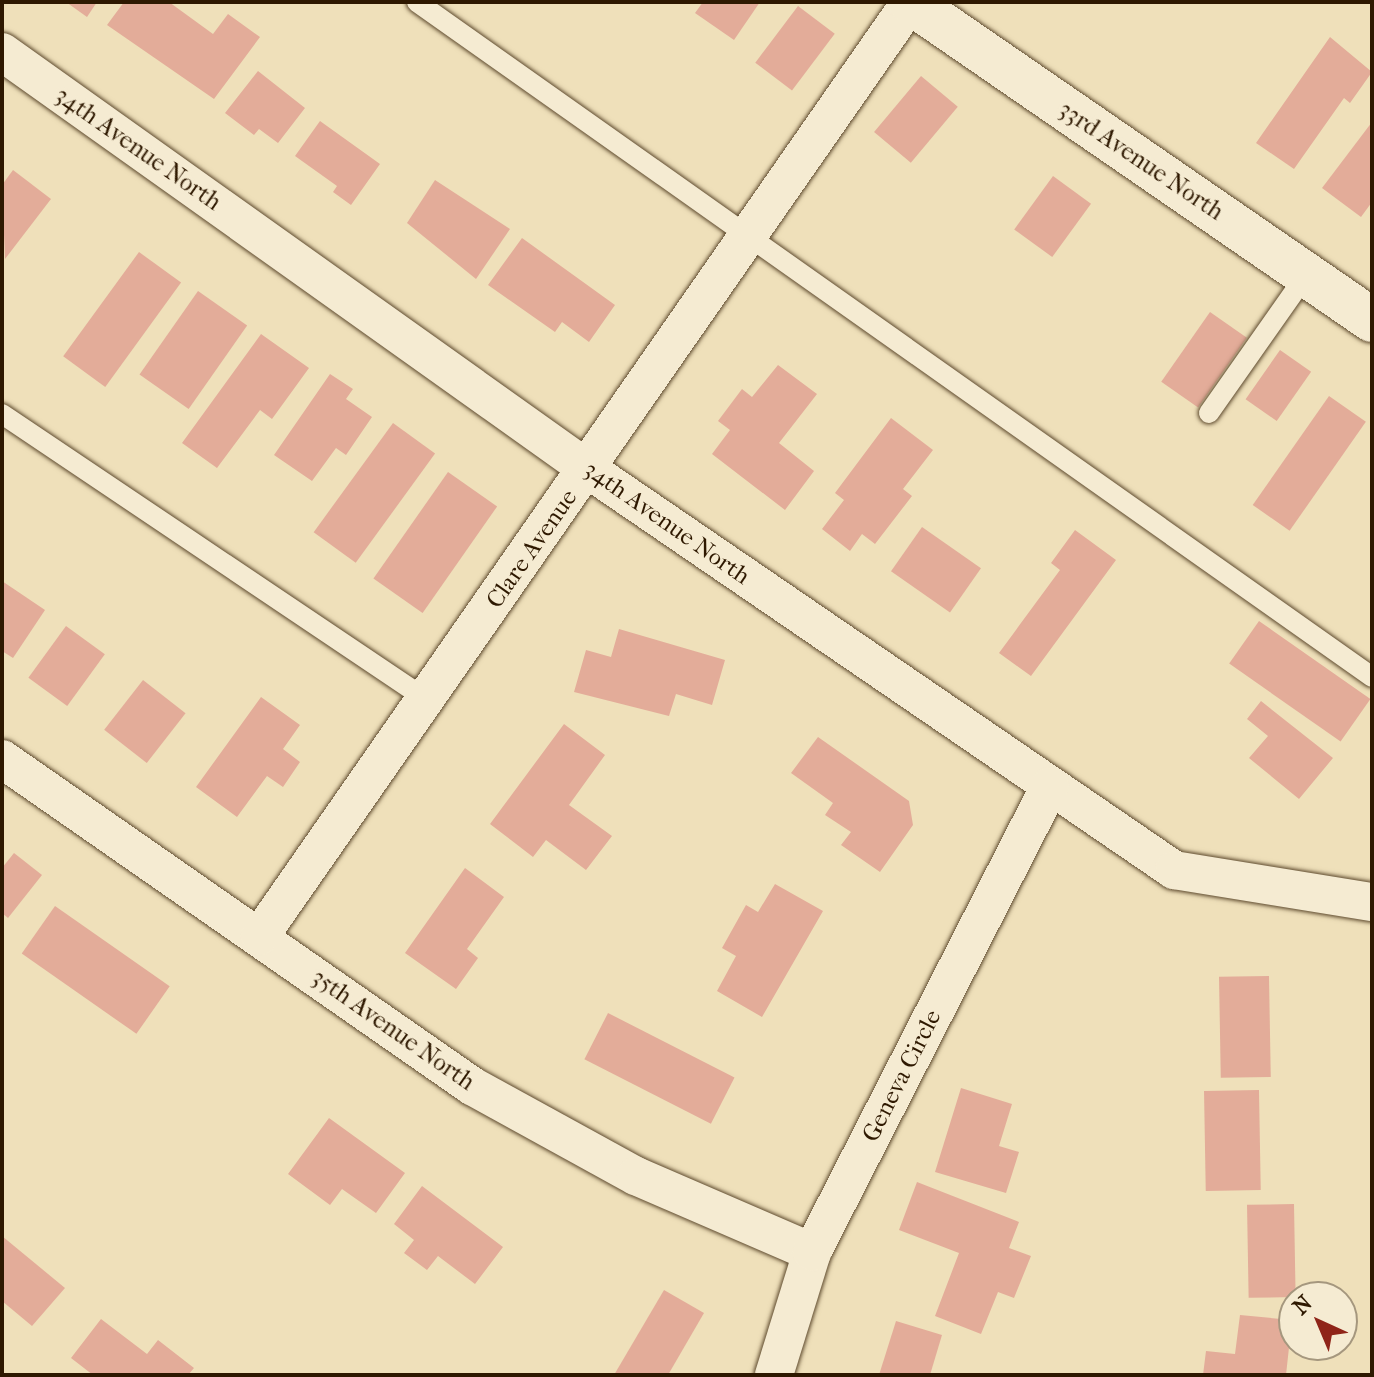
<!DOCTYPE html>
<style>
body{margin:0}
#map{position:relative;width:1374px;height:1377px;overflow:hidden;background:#efe0ba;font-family:"IM FELL French Canon",serif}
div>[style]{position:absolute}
.building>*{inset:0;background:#e3ac99;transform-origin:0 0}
.roads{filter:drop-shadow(0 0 2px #5e4a2e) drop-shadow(0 0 2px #5e4a2e)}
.lane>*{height:20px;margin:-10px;padding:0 10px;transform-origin:10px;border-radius:10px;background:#f5ebd2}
.street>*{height:38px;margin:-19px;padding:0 19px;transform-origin:19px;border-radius:19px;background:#f5ebd2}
.secondary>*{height:44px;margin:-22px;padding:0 22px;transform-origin:22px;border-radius:22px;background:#f5ebd2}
span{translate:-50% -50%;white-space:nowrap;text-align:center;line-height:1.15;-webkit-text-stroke:7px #f5ebd2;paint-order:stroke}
.street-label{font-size:24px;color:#2e1800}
.frame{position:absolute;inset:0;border:4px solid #2e1800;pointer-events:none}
.north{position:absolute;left:1278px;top:1281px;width:80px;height:80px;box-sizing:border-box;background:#f5ebd2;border:2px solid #a5977e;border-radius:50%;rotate:316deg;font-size:22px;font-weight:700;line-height:32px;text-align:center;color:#2e1800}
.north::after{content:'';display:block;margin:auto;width:28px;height:36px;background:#8f2418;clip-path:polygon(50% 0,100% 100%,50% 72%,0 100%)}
</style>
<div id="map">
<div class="building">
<div style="clip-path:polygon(66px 2px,97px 2px,87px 17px)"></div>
<div style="clip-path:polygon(124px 2px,169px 2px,213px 34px,228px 14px,260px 37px,214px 99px,107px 25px)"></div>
<div style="clip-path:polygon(703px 2px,760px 2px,734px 40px,695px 13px)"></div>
<div style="left:798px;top:6px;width:46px;height:71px;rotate:37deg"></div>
<div style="clip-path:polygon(1330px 37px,1372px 72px,1350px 103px,1344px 98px,1294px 169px,1256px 143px)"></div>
<div style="clip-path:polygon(258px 71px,305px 108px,278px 143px,259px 129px,254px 135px,225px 113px)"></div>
<div style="left:921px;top:76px;width:48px;height:73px;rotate:40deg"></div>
<div style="clip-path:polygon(320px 121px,380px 164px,351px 205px,333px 192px,337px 186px,295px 156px)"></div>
<div style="clip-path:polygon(1372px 122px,1372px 202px,1361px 217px,1322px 188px)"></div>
<div style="clip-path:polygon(13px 170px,51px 199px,5px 259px,2px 185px)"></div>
<div style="left:1053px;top:176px;width:47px;height:66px;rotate:36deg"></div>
<div style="clip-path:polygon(435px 180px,510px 229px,476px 279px,407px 223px)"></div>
<div style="clip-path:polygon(522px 238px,615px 305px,589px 342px,562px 322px,555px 332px,488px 285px)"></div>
<div style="left:139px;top:252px;width:52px;height:129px;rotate:36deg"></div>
<div style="left:198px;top:291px;width:60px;height:102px;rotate:35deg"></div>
<div style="left:1210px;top:312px;width:45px;height:85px;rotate:35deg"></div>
<div style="clip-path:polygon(261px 334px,309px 368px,272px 419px,260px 410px,217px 468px,182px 443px)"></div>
<div style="left:1280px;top:350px;width:38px;height:60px;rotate:35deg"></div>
<div style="clip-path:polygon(778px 365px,817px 394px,779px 443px,814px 471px,785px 510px,712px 454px,730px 430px,718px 421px,742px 389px,752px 397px)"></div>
<div style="clip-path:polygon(330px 374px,353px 389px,346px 399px,372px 417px,346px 455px,336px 448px,312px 481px,274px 455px)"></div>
<div style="left:1329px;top:396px;width:45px;height:133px;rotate:35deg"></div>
<div style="clip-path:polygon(891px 418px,933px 450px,903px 489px,912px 496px,875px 544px,862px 534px,850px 551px,822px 529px,844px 500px,835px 493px)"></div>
<div style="left:393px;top:423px;width:52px;height:135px;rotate:36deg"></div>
<div style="left:448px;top:472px;width:60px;height:130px;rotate:35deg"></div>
<div style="left:922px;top:527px;width:72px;height:54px;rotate:35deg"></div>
<div style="clip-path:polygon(1075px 530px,1116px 560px,1031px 676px,999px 653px,1060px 570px,1051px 563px)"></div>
<div style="clip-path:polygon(2px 581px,45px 610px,13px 658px,2px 651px)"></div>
<div style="left:1259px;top:621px;width:136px;height:52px;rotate:35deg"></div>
<div style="left:66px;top:626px;width:48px;height:64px;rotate:36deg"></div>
<div style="clip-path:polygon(619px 629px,725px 660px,712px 705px,676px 694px,669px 716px,574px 692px,586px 650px,611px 657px)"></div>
<div style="left:143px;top:680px;width:54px;height:63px;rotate:38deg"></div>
<div style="clip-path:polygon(261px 697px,300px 725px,283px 749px,300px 762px,283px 787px,267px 776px,237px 817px,196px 787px)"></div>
<div style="clip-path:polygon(1261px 701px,1333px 758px,1299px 799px,1249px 758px,1268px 736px,1247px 719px)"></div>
<div style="clip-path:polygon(564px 724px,605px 755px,569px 805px,612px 836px,586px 870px,546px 840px,533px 857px,490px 824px)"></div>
<div style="clip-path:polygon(818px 737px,909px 801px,913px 825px,880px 872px,841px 845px,851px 832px,825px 815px,833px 803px,791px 773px)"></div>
<div style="clip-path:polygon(14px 853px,42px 875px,8px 918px,2px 913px,2px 868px)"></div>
<div style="clip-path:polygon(465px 868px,504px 897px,467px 949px,478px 958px,456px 989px,405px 953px)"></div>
<div style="clip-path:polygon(775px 884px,823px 911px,762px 1017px,717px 991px,736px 956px,722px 948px,746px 905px,758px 912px)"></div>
<div style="left:55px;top:906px;width:140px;height:58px;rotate:35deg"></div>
<div style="left:1269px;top:976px;width:101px;height:50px;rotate:89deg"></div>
<div style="left:608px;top:1013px;width:142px;height:52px;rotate:27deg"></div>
<div style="clip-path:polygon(961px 1088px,1012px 1104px,999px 1146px,1019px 1152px,1006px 1193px,935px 1172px)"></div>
<div style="left:1259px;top:1090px;width:100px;height:55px;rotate:89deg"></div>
<div style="clip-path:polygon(329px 1118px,405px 1173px,376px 1213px,342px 1189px,330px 1205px,288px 1174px)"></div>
<div style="clip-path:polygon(917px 1182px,1019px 1222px,1009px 1248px,1031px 1256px,1014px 1298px,998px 1292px,981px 1334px,935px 1316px,959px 1253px,899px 1230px)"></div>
<div style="clip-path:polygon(422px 1186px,503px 1247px,475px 1284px,438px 1256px,427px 1270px,404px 1253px,414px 1240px,394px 1224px)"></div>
<div style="left:1294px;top:1204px;width:93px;height:47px;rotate:89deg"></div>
<div style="clip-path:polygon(2px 1236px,65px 1288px,32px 1326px,2px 1301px)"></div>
<div style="clip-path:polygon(664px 1290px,704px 1313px,668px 1375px,614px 1375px)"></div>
<div style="clip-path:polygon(1240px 1315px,1292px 1320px,1286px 1375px,1203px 1375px,1206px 1351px,1235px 1354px)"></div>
<div style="clip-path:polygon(101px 1319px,147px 1354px,158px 1340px,194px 1368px,188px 1375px,93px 1375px,71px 1358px)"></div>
<div style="clip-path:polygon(896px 1321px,942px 1335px,930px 1375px,879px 1375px)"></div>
</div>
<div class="roads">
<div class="lane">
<div style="left:417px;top:2px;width:1169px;rotate:35.25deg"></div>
<div style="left:1209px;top:413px;width:169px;rotate:-54.9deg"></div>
<div style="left:2px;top:414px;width:511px;rotate:33.91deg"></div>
</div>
<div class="street">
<div style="left:2px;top:52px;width:721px;rotate:35.45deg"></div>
<div style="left:589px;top:470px;width:709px;rotate:34.36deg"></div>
<div style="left:1174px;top:870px;width:201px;rotate:9.2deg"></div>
<div style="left:2px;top:759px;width:573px;rotate:34.83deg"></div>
<div style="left:472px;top:1086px;width:187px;rotate:28.8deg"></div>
<div style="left:636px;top:1176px;width:192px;rotate:23.4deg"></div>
<div style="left:260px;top:936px;width:1137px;rotate:-55.14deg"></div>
<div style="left:774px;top:1375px;width:129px;rotate:-72.8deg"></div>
<div style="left:812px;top:1252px;width:523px;rotate:-62.95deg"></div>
</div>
<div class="secondary">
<div style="left:910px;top:2px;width:561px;rotate:34.54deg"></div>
</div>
</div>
<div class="street-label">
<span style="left:138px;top:149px;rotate:35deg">34th Avenue North</span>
<span style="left:1141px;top:161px;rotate:34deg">33rd Avenue North</span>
<span style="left:667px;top:523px;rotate:35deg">34th Avenue North</span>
<span style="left:532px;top:549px;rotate:-55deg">Clare Avenue</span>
<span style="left:393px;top:1030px;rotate:35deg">35th Avenue North</span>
<span style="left:902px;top:1076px;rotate:-63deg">Geneva Circle</span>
</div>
<div class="frame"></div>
<div class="north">N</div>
</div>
